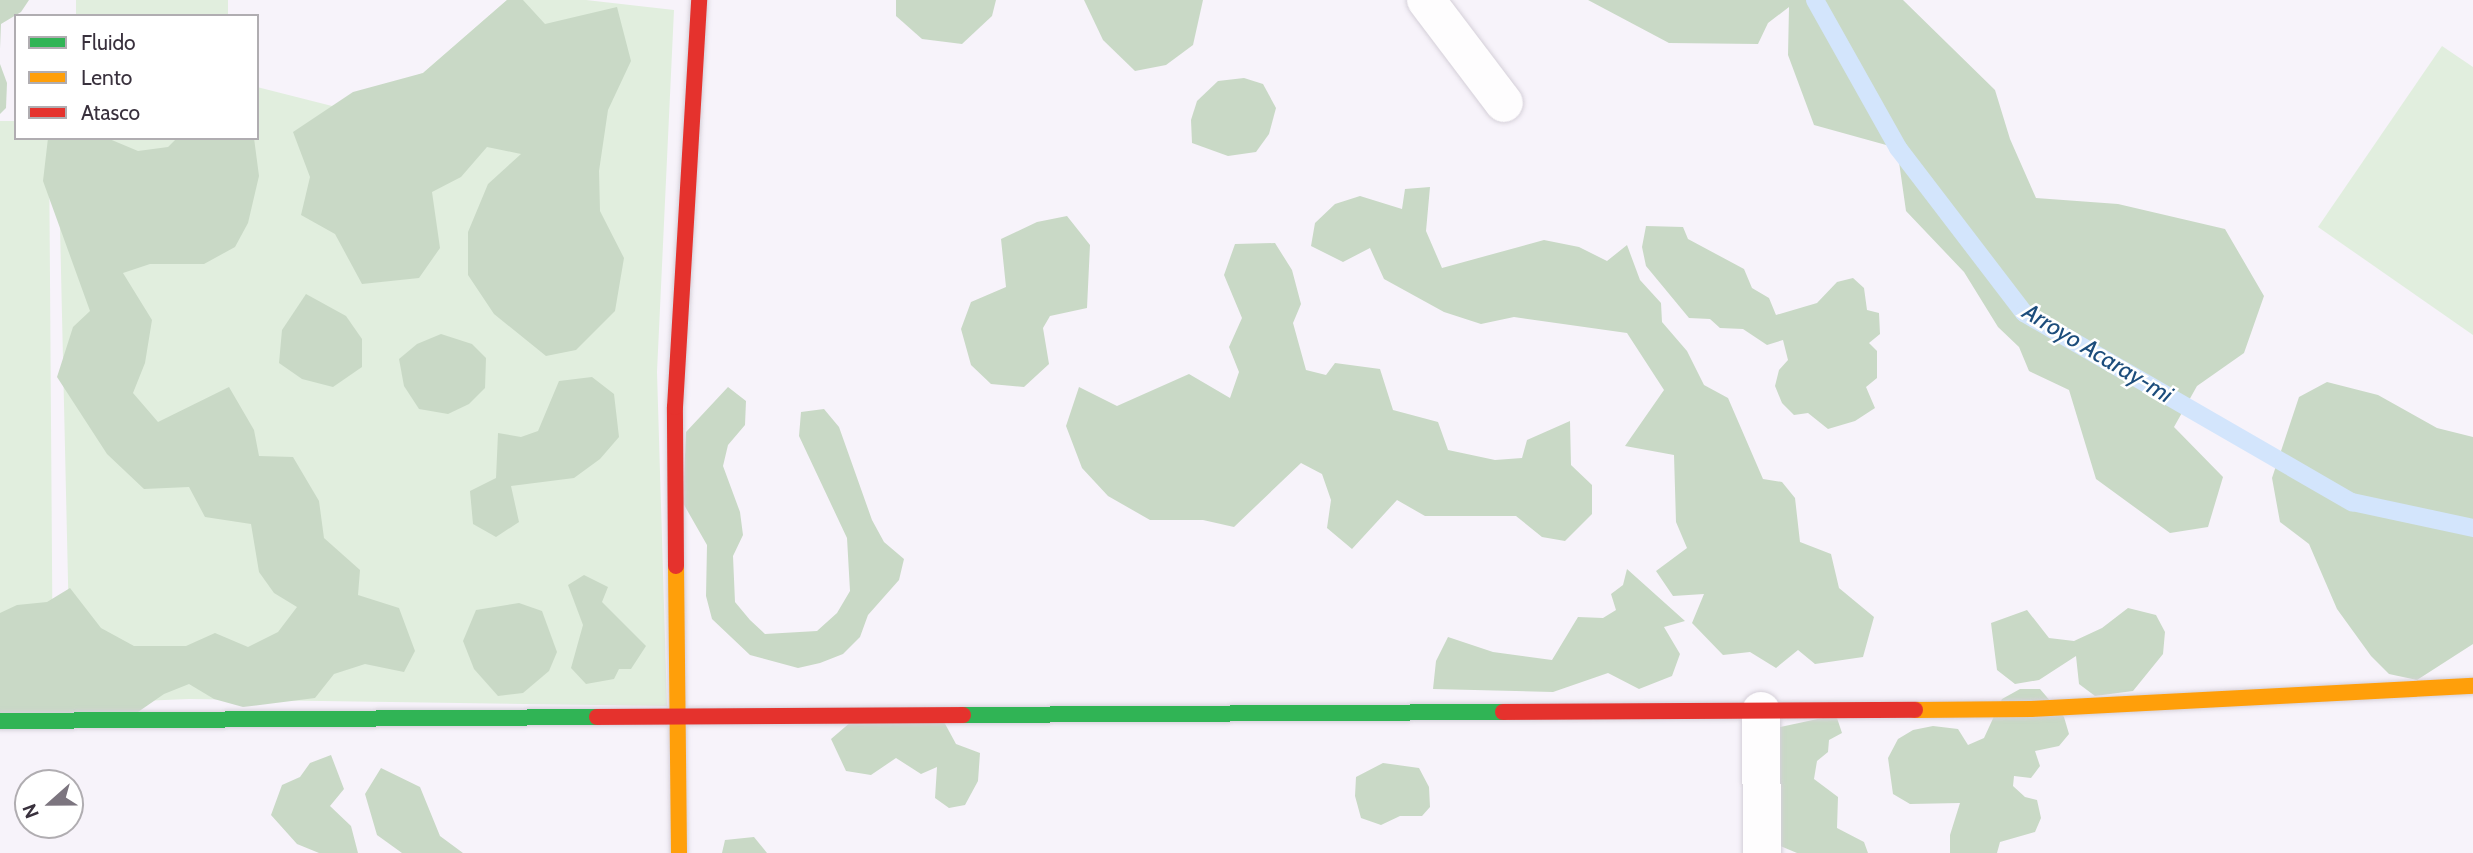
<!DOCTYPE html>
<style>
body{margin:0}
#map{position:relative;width:2473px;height:853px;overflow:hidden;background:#f7f3fa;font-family:Cabin,sans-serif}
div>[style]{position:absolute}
.green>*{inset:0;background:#e1eede;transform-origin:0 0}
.forest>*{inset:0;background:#c9d9c6}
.stream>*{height:18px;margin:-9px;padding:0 9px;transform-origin:9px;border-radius:9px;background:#d3e5fc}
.roads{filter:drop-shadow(0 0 2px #d4cfd8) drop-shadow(0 0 2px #d4cfd8)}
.street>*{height:38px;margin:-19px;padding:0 19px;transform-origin:19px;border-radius:19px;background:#fefdfe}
.fast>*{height:16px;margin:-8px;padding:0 8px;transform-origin:8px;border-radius:8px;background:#30b455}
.slow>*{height:16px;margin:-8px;padding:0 8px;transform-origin:8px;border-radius:8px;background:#ff9f0a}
.jam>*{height:16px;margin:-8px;padding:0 8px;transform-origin:8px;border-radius:8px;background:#e5322d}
span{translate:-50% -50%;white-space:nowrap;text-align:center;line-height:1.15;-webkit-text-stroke:5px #fff;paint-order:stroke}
.water-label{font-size:24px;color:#1c4d7c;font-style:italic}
.legend{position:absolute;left:14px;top:14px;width:245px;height:126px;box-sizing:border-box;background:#fff;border:2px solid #b0adb1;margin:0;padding:9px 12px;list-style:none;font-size:21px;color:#39313d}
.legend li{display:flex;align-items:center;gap:14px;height:35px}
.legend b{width:35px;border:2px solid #b0adb1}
.north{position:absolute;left:14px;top:769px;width:70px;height:70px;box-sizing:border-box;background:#fff;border:2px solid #b0adb1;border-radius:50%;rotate:249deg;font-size:19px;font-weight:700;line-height:28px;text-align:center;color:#39313d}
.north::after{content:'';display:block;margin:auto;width:24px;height:32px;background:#7c757f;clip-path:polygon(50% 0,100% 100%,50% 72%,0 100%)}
</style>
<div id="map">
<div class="green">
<div style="left:76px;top:0;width:152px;height:16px"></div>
<div style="clip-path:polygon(507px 0,586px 0,674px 10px,657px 372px,667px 706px,189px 699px,66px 704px,70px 670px,58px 138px,257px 138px,257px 87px,332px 106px,423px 73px)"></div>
<div style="clip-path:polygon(2442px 46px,2473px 67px,2473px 335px,2318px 227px)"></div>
<div style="clip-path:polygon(0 121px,16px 121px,16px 138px,49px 138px,53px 701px,0 702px)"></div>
</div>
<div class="forest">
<div style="clip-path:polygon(0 0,29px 0,21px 12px,1px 24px,0 49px)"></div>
<div style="clip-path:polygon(507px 0,523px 0,545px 24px,617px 7px,631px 61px,608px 110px,599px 171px,600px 211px,624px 258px,615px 311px,576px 350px,546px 356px,494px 314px,468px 275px,468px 232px,488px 184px,521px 154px,487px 147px,461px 177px,432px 192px,440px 248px,419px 278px,362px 284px,335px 234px,301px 215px,310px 177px,293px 132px,353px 92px,423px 73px)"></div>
<div style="clip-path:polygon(896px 0,996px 0,992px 16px,962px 44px,922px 39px,896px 16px)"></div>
<div style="clip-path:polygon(1084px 0,1203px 0,1193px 45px,1166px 65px,1135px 71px,1103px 40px)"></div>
<div style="clip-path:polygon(1588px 0,1903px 0,1995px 90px,2010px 139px,2036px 198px,2118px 204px,2225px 229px,2264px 296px,2244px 353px,2197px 386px,2174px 427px,2223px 477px,2208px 527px,2170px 533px,2096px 479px,2069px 390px,2029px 371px,2019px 347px,1998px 327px,1964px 272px,1906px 211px,1897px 148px,1814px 125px,1788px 55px,1789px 7px,1768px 23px,1758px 44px,1669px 43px)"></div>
<div style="clip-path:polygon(0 64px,7px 83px,6px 108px,0 114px)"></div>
<div style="clip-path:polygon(1244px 78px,1263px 84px,1276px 108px,1269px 134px,1256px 152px,1228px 156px,1192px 143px,1191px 120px,1197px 101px,1218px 81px)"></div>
<div style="clip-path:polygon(48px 138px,107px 138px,138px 151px,168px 147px,177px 138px,254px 138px,259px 176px,248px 223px,235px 247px,204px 264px,150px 264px,123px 273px,152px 320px,145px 363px,133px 393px,158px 422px,229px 387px,254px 430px,259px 456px,293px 457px,319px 501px,324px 538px,360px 570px,358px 595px,399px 608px,415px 651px,404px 672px,365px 664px,334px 674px,315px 698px,243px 707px,214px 699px,189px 684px,164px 694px,138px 712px,0 714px,0 613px,17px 605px,47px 602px,70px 588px,101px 628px,134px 646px,186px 646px,215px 633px,248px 647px,278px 632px,297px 607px,274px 593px,259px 572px,251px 524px,205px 517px,189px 487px,144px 489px,107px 454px,57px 377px,73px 327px,90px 311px,43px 181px)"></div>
<div style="clip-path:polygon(1430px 187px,1426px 231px,1442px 268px,1544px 240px,1579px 247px,1607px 261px,1627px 245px,1640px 280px,1661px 303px,1662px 322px,1687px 351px,1704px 385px,1728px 398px,1763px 479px,1782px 482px,1795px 498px,1800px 542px,1831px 554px,1839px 588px,1874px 617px,1863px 657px,1815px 664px,1798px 650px,1776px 668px,1750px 652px,1723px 655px,1692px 623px,1704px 594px,1673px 596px,1656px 571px,1687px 548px,1676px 522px,1674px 455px,1625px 446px,1664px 390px,1627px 333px,1514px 317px,1481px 324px,1444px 312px,1384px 279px,1370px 248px,1343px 262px,1311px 246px,1315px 223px,1335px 204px,1360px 196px,1402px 209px,1405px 189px)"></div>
<div style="clip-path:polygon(1067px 216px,1090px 245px,1087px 308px,1050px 316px,1043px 328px,1049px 364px,1024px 387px,991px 384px,971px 365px,961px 329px,971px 302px,1006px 287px,1001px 239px,1037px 222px)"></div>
<div style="clip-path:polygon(1646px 226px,1683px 227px,1688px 239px,1744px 269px,1752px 288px,1769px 298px,1776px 315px,1817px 303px,1837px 282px,1853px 278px,1864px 288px,1867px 310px,1879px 313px,1880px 334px,1869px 343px,1877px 351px,1877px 378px,1866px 387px,1875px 408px,1855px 421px,1828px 429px,1808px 413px,1794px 415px,1782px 403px,1775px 386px,1779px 370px,1788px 360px,1783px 340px,1767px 345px,1743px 329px,1720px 328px,1710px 319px,1689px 318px,1646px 266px,1642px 247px)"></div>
<div style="clip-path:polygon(1275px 243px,1292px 270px,1301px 304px,1293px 323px,1306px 370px,1326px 375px,1335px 363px,1380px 369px,1393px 410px,1438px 422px,1448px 450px,1495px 460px,1522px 458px,1527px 440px,1570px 421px,1571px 465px,1592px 485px,1592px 514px,1565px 541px,1542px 537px,1516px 516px,1425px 516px,1397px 500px,1352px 549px,1327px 528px,1331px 500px,1322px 474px,1301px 463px,1234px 527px,1203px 520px,1150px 520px,1108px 496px,1082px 468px,1066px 426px,1079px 387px,1117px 406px,1189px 374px,1230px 398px,1239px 372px,1229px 347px,1242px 318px,1224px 275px,1235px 244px)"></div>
<div style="clip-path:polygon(306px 294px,346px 316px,362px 339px,362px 367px,333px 387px,302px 379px,279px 363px,282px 330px)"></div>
<div style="clip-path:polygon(441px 334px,472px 344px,486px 358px,485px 388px,469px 404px,448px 414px,419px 409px,404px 386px,399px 359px,417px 344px)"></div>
<div style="clip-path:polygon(592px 377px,614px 394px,619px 437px,600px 459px,574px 478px,511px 486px,519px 522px,496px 537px,473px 524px,470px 491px,496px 478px,498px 433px,521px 437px,538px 431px,559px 381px)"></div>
<div style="clip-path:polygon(2327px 382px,2378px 395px,2437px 428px,2473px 437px,2473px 644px,2417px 680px,2389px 674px,2371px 656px,2337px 609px,2309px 544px,2280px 522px,2272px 478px,2299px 397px)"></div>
<div style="clip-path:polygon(728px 387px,746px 401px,745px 425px,728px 445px,723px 466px,740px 512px,743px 535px,733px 556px,735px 602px,750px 620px,765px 634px,817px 631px,837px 613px,850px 591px,847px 538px,799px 436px,801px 412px,824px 409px,839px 427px,872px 520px,884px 542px,904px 559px,899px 580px,868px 615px,860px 637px,843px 654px,820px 663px,798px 668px,750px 655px,712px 619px,706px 596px,707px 545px,683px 503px,686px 432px)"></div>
<div style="clip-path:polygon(1627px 569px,1685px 621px,1664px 627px,1680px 654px,1672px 676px,1639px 689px,1608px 673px,1553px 692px,1433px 689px,1436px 661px,1448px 637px,1493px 652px,1552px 660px,1578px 617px,1603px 618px,1616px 610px,1611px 594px,1623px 585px)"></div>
<div style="clip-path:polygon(584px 575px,608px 587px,602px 602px,646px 646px,631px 669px,619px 669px,614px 679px,586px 684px,571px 668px,583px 625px,568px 585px)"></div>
<div style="clip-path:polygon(519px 603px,542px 611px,557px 652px,549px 671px,523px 693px,498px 696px,474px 669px,463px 641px,476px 610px)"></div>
<div style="clip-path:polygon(2128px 608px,2156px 615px,2165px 632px,2163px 654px,2133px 691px,2095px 696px,2079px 684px,2076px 656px,2039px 680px,2015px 684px,1997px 670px,1991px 623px,2027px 610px,2049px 638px,2074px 641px,2102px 628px)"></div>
<div style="clip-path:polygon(2020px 689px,2040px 689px,2064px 717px,2069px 734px,2059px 746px,2035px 751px,2040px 766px,2031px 778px,2014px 776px,2013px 786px,2025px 797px,2037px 800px,2041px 818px,2035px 832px,2000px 842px,1997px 853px,1950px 853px,1950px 835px,1960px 803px,1910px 804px,1893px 794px,1888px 758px,1898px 739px,1913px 730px,1933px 726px,1958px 729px,1968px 745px,1984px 738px,2002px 699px)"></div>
<div style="clip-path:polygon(1836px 715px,1842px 733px,1829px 740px,1828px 752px,1817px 761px,1814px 779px,1838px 797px,1837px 828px,1864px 842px,1868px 853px,1797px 853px,1778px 845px,1757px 732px)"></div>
<div style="clip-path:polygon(943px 720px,956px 744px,980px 753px,978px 781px,965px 805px,949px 808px,935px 798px,937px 767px,921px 774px,896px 758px,871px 775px,846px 771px,831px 739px,852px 721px)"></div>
<div style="clip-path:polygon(331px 755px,344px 789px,330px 806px,351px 826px,358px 853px,319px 853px,297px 844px,271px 815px,282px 785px,300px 777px,310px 763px)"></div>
<div style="clip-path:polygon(1383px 763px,1419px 768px,1429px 787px,1430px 807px,1422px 816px,1400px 816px,1381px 825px,1361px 818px,1355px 796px,1356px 777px)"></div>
<div style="clip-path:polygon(381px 768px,420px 787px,440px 836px,463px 853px,402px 853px,377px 835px,365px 794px)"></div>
<div style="clip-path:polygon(754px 837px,767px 853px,722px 853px,725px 840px)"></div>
</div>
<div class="stream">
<div style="left:1815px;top:0;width:170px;rotate:60.7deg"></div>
<div style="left:1898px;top:148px;width:208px;rotate:52.6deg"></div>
<div style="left:2024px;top:313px;width:379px;rotate:30deg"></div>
<div style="left:2352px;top:502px;width:124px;rotate:12.1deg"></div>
</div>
<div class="roads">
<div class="street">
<div style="left:1426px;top:0;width:129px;rotate:52.9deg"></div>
<div style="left:1761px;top:711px;width:142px;rotate:89.6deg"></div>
</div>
<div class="fast">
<div style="left:963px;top:715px;width:540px;rotate:-0.32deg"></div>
<div style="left:0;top:721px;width:597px;rotate:-0.38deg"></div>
</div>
<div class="slow">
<div style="left:676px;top:566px;width:287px;rotate:89.4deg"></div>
<div style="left:1915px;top:710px;width:116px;rotate:-0.5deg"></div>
<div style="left:2031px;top:709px;width:443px;rotate:-3deg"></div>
</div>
<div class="jam">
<div style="left:676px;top:566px;width:159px;rotate:-90.4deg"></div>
<div style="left:675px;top:407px;width:408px;rotate:-86.6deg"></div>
<div style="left:1503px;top:712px;width:412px;rotate:-0.3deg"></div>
<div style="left:597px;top:717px;width:366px;rotate:-0.3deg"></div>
</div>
</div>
<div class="water-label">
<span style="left:2098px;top:353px;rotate:31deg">Arroyo Acaray-mi</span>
</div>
<ul class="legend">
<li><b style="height:9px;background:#30b455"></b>Fluido</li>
<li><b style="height:9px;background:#ff9f0a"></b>Lento</li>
<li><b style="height:9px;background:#e5322d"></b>Atasco</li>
</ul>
<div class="north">N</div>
</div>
